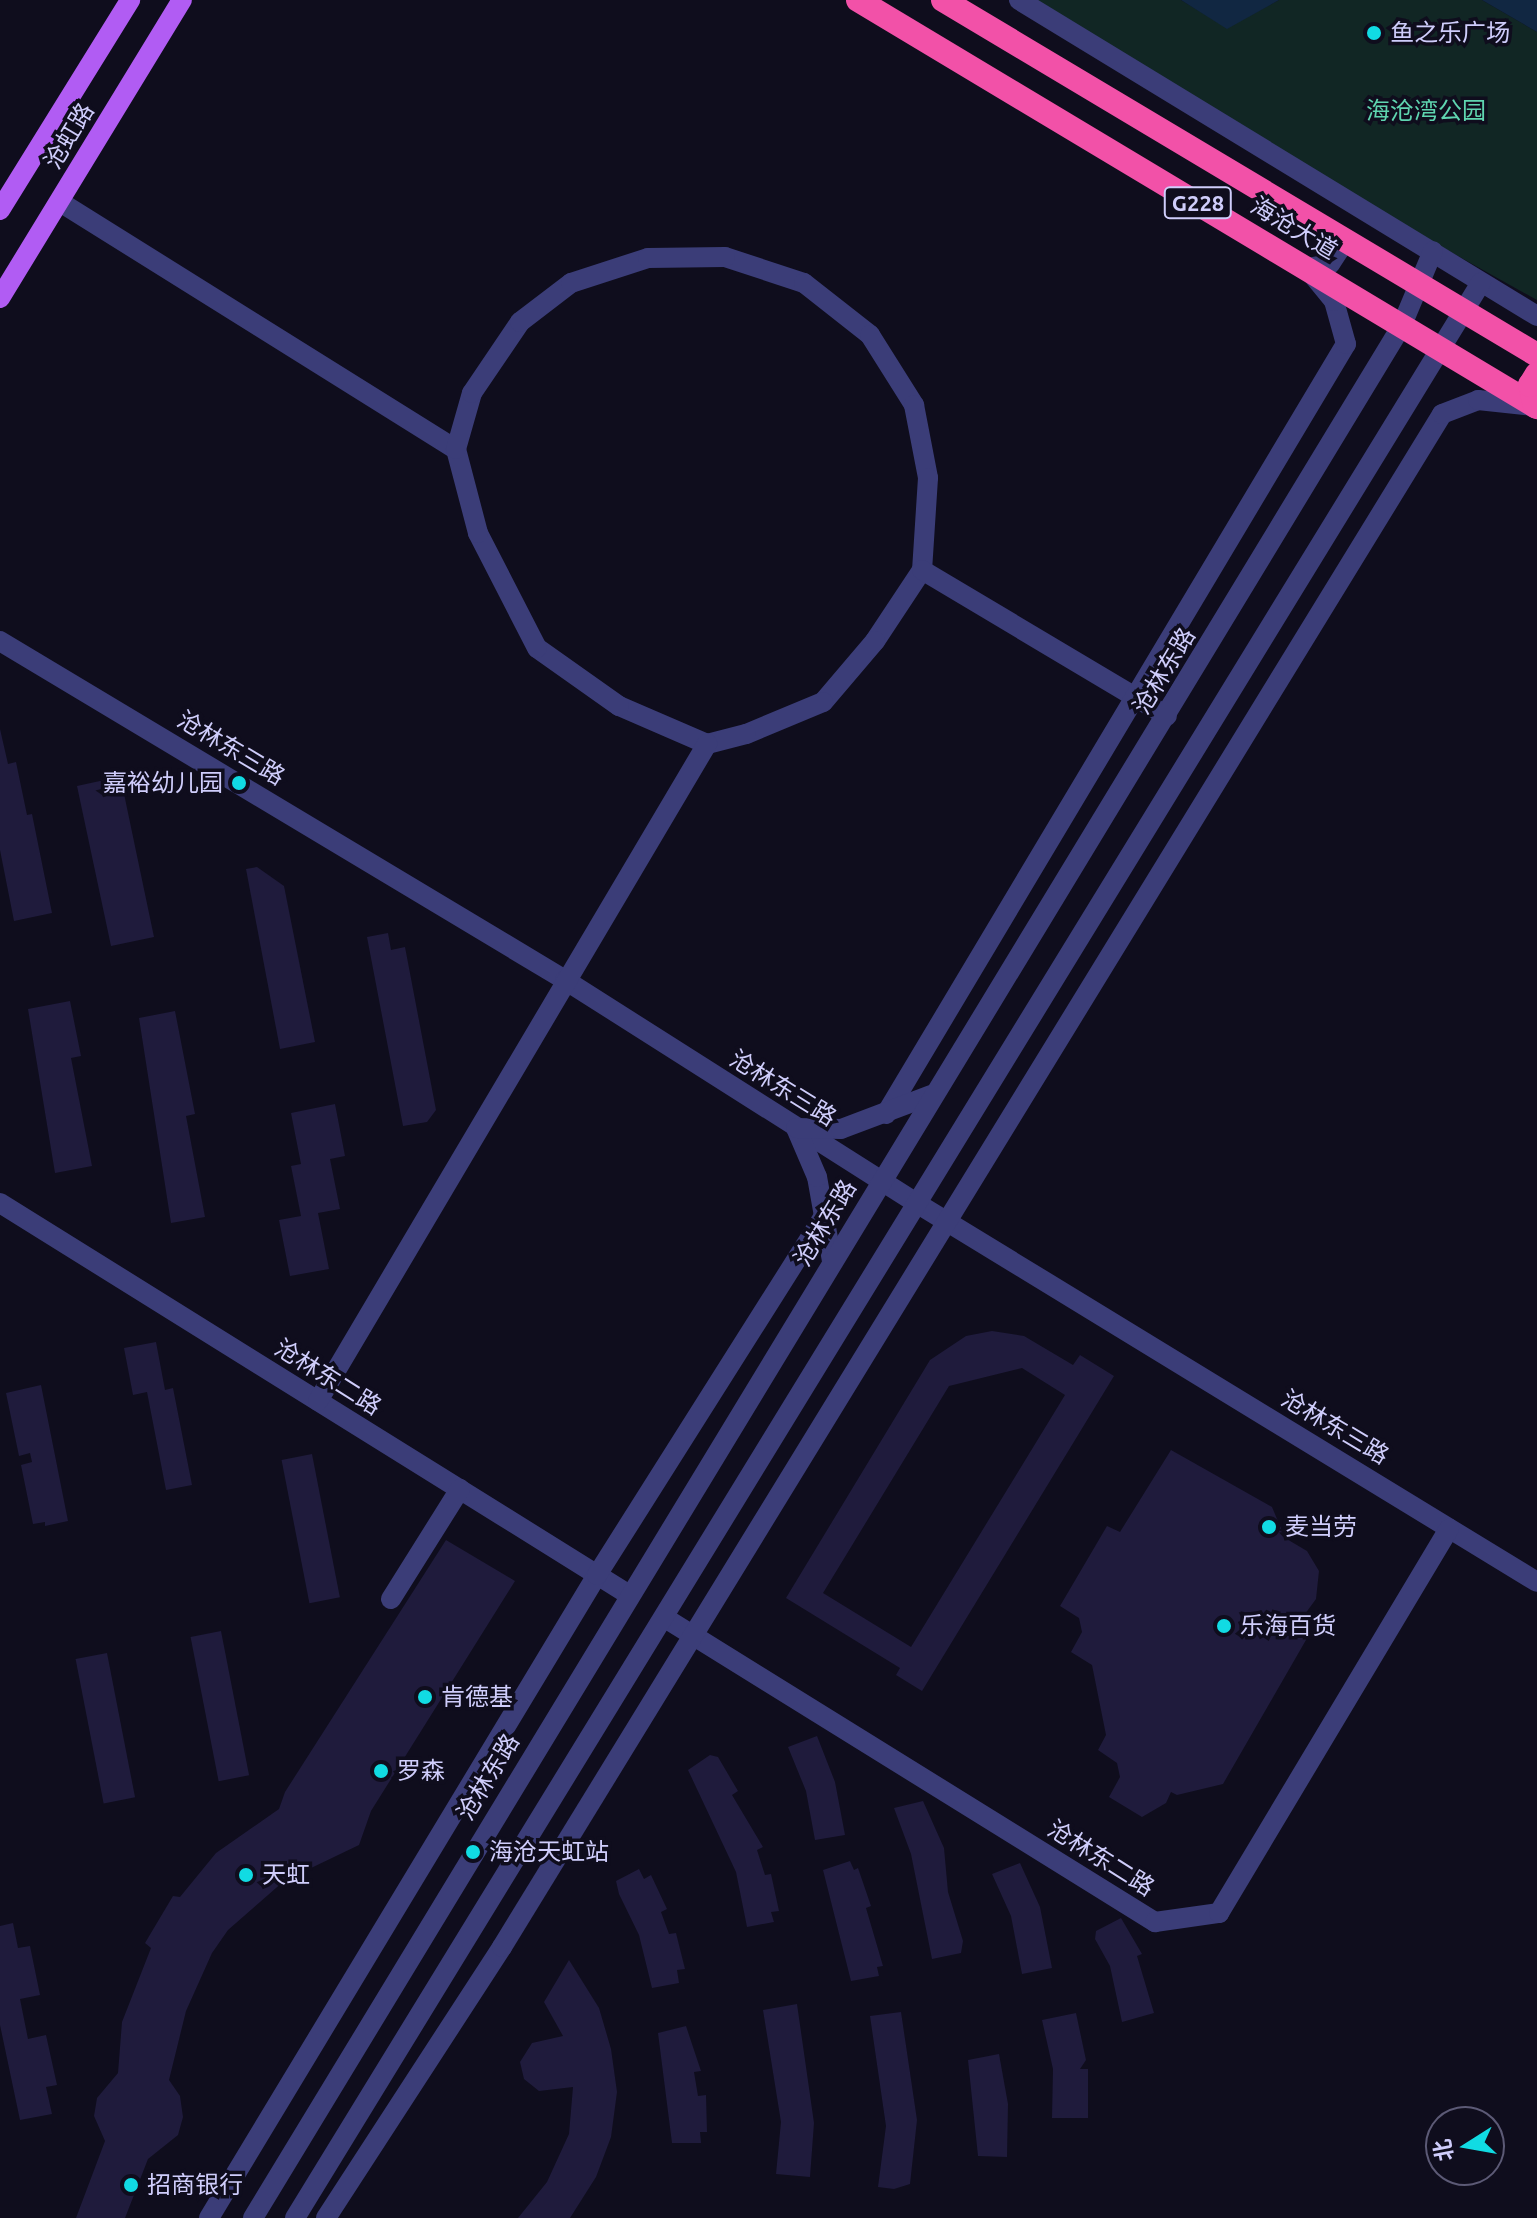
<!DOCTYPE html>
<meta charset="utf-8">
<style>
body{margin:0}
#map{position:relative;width:1537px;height:2218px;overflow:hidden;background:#0f0d1d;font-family:Ubuntu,"Noto Sans SC",sans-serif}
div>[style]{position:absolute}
.green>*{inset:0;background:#112624}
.water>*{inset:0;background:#112742}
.building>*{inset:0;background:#1f1b3c;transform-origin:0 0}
.minor>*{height:20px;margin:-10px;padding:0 10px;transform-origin:10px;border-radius:10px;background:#3b3d78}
.major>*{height:20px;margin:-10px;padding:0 10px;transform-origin:10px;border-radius:10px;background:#b15cf3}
.highway>*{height:24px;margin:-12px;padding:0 12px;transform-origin:12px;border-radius:12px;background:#f251a8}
.dots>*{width:22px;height:22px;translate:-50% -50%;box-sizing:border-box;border:4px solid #0f0d1d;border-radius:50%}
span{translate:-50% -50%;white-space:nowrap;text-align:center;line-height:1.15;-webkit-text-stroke:7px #0f0d1d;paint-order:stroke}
.shield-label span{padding:2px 6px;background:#0f0d1d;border:2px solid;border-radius:6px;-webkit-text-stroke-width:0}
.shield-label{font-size:22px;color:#cfcdfb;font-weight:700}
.poi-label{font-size:24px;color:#cfcdfb}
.left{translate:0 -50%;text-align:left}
.right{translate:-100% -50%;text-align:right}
.park-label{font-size:24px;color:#5fd5b0}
.street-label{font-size:24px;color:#cfcdfb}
.north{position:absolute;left:1425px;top:2106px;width:80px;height:80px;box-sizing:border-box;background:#0f0d1d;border:2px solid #5c5a76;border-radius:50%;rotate:259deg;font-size:22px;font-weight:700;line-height:32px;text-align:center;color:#cfcdfb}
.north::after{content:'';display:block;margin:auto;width:28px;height:36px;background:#11dbe3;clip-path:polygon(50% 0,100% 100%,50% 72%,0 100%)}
</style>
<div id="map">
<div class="green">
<div style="clip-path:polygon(1027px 0,1181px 0,1227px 28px,1279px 0,1482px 0,1537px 32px,1537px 300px,1271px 152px)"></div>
</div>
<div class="water">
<div style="clip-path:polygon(1181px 0,1279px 0,1227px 29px)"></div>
<div style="clip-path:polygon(1482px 0,1537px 0,1537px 32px)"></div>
</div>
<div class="building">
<div style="clip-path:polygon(0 729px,8px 764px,16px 762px,27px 815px,32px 814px,52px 913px,14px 921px,0 850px)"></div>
<div style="clip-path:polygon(109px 779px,123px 789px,154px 937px,111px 946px,77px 786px)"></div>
<div style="clip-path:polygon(257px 867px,284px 886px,315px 1042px,280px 1049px,246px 869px)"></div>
<div style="clip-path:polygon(388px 933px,391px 950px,405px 947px,436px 1110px,427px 1122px,403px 1126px,367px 937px)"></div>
<div style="clip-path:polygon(70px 1001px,81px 1056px,71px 1058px,92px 1166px,55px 1173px,28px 1009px)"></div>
<div style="clip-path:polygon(175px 1011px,195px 1114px,186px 1116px,205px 1217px,171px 1223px,139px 1018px)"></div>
<div style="clip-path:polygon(335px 1104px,345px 1156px,330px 1159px,340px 1209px,318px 1213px,329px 1269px,290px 1276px,279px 1220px,301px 1216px,291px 1166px,301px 1164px,291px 1113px)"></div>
<div style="clip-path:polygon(evenodd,992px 1331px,1024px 1336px,1073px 1365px,1080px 1355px,1114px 1376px,922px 1691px,896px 1675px,900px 1668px,786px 1598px,930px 1360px,966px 1336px,992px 1331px,1022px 1368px,1065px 1395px,911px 1647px,823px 1593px,949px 1386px,1022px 1368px)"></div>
<div style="clip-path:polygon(156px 1342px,165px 1390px,173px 1388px,192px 1485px,166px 1490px,147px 1392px,133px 1395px,124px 1348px)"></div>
<div style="clip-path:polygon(41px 1385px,68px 1521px,45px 1526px,45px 1522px,33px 1524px,21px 1465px,32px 1462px,30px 1453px,19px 1456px,6px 1393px)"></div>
<div style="clip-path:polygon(1171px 1450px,1272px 1507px,1285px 1538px,1307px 1551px,1319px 1571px,1316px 1599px,1305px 1614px,1309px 1621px,1306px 1640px,1223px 1784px,1177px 1795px,1171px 1792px,1166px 1803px,1142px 1817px,1109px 1797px,1120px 1777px,1117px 1763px,1098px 1750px,1106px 1735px,1092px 1665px,1071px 1652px,1082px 1632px,1079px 1618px,1060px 1606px,1107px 1526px,1120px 1532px)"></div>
<div style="left:312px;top:1454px;width:146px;height:31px;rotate:79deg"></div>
<div style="clip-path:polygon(446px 1540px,515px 1581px,371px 1811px,359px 1845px,284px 1881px,228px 1930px,212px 1953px,186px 2011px,169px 2080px,180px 2096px,183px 2117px,178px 2135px,148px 2159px,125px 2218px,76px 2218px,105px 2141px,94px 2116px,97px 2098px,118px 2073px,122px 2022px,151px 1948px,145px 1943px,173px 1896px,180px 1897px,216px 1853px,279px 1809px,285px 1792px)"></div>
<div style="left:221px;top:1631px;width:147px;height:31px;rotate:79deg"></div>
<div style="left:107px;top:1653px;width:147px;height:32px;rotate:79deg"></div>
<div style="clip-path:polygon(817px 1736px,835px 1782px,845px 1835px,815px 1840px,806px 1791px,788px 1747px)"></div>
<div style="clip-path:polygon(710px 1755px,718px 1757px,738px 1791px,732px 1795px,763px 1847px,757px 1850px,765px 1875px,771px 1874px,779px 1911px,771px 1912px,774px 1922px,747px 1927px,736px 1872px,688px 1770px)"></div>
<div style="clip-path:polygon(923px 1801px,944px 1848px,948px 1892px,963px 1941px,961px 1953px,932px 1959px,911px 1854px,894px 1808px)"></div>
<div style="clip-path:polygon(850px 1861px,854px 1870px,858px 1868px,871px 1906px,866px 1908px,883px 1966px,877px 1967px,879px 1976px,851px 1981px,823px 1870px)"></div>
<div style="clip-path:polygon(1020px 1863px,1040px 1907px,1052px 1968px,1022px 1974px,1011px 1916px,992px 1874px)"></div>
<div style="clip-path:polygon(639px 1869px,644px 1879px,651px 1875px,667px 1909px,661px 1912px,669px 1934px,676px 1933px,685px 1969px,677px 1970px,679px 1983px,652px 1988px,639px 1935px,619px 1894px,616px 1881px)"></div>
<div style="clip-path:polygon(1121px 1918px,1142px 1954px,1137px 1956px,1154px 2013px,1122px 2022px,1110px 1966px,1095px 1939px,1096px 1931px)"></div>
<div style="clip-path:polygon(13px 1923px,18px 1948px,30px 1946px,40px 1995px,20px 1999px,28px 2039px,46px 2035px,57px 2085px,46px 2087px,52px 2114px,20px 2120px,0 2025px,0 1926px)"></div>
<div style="clip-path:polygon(569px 1960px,599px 2008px,611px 2049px,617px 2092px,611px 2137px,596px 2177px,570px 2218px,518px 2218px,547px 2182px,569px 2134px,573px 2087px,539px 2091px,524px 2079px,520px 2062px,532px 2043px,563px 2036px,544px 2002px)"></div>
<div style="clip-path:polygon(797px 2004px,814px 2123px,810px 2177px,776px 2174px,781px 2122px,763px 2010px)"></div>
<div style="clip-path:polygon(901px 2012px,917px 2120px,910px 2184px,894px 2189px,878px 2187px,886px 2126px,870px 2016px)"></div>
<div style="clip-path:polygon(1076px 2013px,1086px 2060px,1080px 2069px,1088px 2069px,1088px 2118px,1052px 2118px,1053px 2069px,1042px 2020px)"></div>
<div style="clip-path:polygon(686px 2026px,701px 2071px,694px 2072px,698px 2096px,706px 2095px,707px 2132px,700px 2132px,701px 2143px,672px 2143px,658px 2033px)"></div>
<div style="clip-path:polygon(999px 2054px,1008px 2104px,1007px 2157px,978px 2156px,968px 2060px)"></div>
</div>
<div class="minor">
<div style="left:1019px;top:0;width:607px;rotate:31.38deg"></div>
<div style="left:60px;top:202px;width:467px;rotate:32deg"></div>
<div style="left:725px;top:257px;width:83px;rotate:18.2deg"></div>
<div style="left:804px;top:283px;width:84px;rotate:38.2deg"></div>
<div style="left:870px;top:335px;width:83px;rotate:57.8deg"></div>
<div style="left:914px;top:405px;width:74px;rotate:79.1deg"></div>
<div style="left:928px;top:478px;width:92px;rotate:93.7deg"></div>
<div style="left:922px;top:570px;width:85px;rotate:123.5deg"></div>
<div style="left:875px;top:641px;width:80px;rotate:130.4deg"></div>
<div style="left:823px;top:702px;width:83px;rotate:157.4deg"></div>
<div style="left:746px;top:734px;width:40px;rotate:165.6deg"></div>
<div style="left:707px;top:744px;width:96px;rotate:-156.6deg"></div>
<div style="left:619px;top:706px;width:100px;rotate:-144.7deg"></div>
<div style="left:537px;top:648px;width:129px;rotate:-117.2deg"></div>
<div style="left:478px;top:533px;width:87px;rotate:-104.7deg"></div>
<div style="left:456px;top:449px;width:58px;rotate:-74.1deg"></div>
<div style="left:472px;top:393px;width:86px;rotate:-55.9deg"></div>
<div style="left:520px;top:322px;width:64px;rotate:-37.4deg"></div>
<div style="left:571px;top:283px;width:81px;rotate:-18deg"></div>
<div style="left:648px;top:258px;width:77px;rotate:-0.7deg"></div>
<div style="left:922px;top:570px;width:285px;rotate:30.8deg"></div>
<div style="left:0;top:641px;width:659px;rotate:30.96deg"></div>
<div style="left:565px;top:980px;width:418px;rotate:32.4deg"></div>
<div style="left:918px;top:1204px;width:725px;rotate:31.41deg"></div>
<div style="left:886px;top:1114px;width:897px;rotate:-59.15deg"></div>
<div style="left:1346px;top:344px;width:45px;rotate:-105.6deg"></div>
<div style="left:1334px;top:301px;width:43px;rotate:-129.3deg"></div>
<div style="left:1307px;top:268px;width:23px;rotate:-10deg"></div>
<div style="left:1330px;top:264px;width:17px;rotate:-57deg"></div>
<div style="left:1339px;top:250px;width:25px;rotate:-119deg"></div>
<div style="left:0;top:1203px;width:740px;rotate:31.91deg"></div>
<div style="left:832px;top:1261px;width:85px;rotate:-100.1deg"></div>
<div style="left:817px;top:1177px;width:53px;rotate:-113.2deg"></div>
<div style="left:796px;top:1128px;width:45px;rotate:1.3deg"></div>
<div style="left:841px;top:1129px;width:96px;rotate:-20.7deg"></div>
<div style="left:318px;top:1401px;width:764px;rotate:-59.37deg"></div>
<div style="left:391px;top:1599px;width:130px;rotate:-57.9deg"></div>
<div style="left:665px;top:1618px;width:577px;rotate:31.82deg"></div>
<div style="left:1155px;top:1922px;width:65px;rotate:-8deg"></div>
<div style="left:1219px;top:1913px;width:448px;rotate:-59.1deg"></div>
<div style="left:209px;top:2218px;width:751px;rotate:-58.89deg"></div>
<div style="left:597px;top:1575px;width:426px;rotate:-57.7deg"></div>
<div style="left:253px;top:2218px;width:2214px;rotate:-58.74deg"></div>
<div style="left:1402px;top:325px;width:80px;rotate:-67.3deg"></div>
<div style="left:295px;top:2218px;width:2270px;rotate:-58.5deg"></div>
<div style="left:326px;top:2218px;width:323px;rotate:-57deg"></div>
<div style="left:502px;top:1947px;width:1798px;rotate:-58.48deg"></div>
<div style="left:1442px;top:414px;width:39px;rotate:-21deg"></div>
<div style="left:1478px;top:400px;width:56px;rotate:6.1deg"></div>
</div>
<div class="major">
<div style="left:0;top:210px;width:247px;rotate:-58.2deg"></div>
<div style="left:0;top:298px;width:349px;rotate:-58.6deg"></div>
</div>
<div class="highway">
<div style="left:858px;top:0;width:792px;rotate:30.94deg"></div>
<div style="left:943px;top:0;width:692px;rotate:30.86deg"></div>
<div style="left:1535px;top:406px;width:22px;rotate:-103deg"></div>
<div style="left:1530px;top:385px;width:13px;rotate:-58deg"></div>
</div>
<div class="dots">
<div style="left:1374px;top:33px;background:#11dbe3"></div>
<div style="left:239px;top:783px;background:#11dbe3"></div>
<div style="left:1269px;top:1527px;background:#11dbe3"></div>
<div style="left:1224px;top:1626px;background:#11dbe3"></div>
<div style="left:425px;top:1697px;background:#11dbe3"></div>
<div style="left:381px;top:1771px;background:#11dbe3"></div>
<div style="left:473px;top:1852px;background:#11dbe3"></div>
<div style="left:246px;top:1875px;background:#11dbe3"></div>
<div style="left:131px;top:2185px;background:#11dbe3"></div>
</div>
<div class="shield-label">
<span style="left:1198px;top:203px">G228</span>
</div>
<div class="poi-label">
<span class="left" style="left:1390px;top:33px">鱼之乐广场</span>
<span class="right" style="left:223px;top:783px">嘉裕幼儿园</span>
<span class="left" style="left:1285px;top:1527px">麦当劳</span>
<span class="left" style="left:1240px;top:1626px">乐海百货</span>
<span class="left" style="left:441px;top:1697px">肯德基</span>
<span class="left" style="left:397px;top:1771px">罗森</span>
<span class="left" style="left:489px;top:1852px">海沧天虹站</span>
<span class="left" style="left:262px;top:1875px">天虹</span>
<span class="left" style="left:147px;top:2185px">招商银行</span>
</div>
<div class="park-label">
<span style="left:1426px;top:111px">海沧湾公园</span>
</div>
<div class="street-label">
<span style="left:69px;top:136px;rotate:-59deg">沧虹路</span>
<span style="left:1294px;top:228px;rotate:31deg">海沧大道</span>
<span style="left:1164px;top:671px;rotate:-59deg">沧林东路</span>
<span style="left:231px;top:748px;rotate:31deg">沧林东三路</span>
<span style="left:783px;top:1088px;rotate:32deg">沧林东三路</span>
<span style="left:825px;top:1223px;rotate:-59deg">沧林东路</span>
<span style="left:328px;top:1377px;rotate:32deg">沧林东二路</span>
<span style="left:1335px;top:1427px;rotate:31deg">沧林东三路</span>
<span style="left:488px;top:1777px;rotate:-59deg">沧林东路</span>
<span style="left:1101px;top:1858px;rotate:32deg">沧林东二路</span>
</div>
<div class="north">北</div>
</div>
